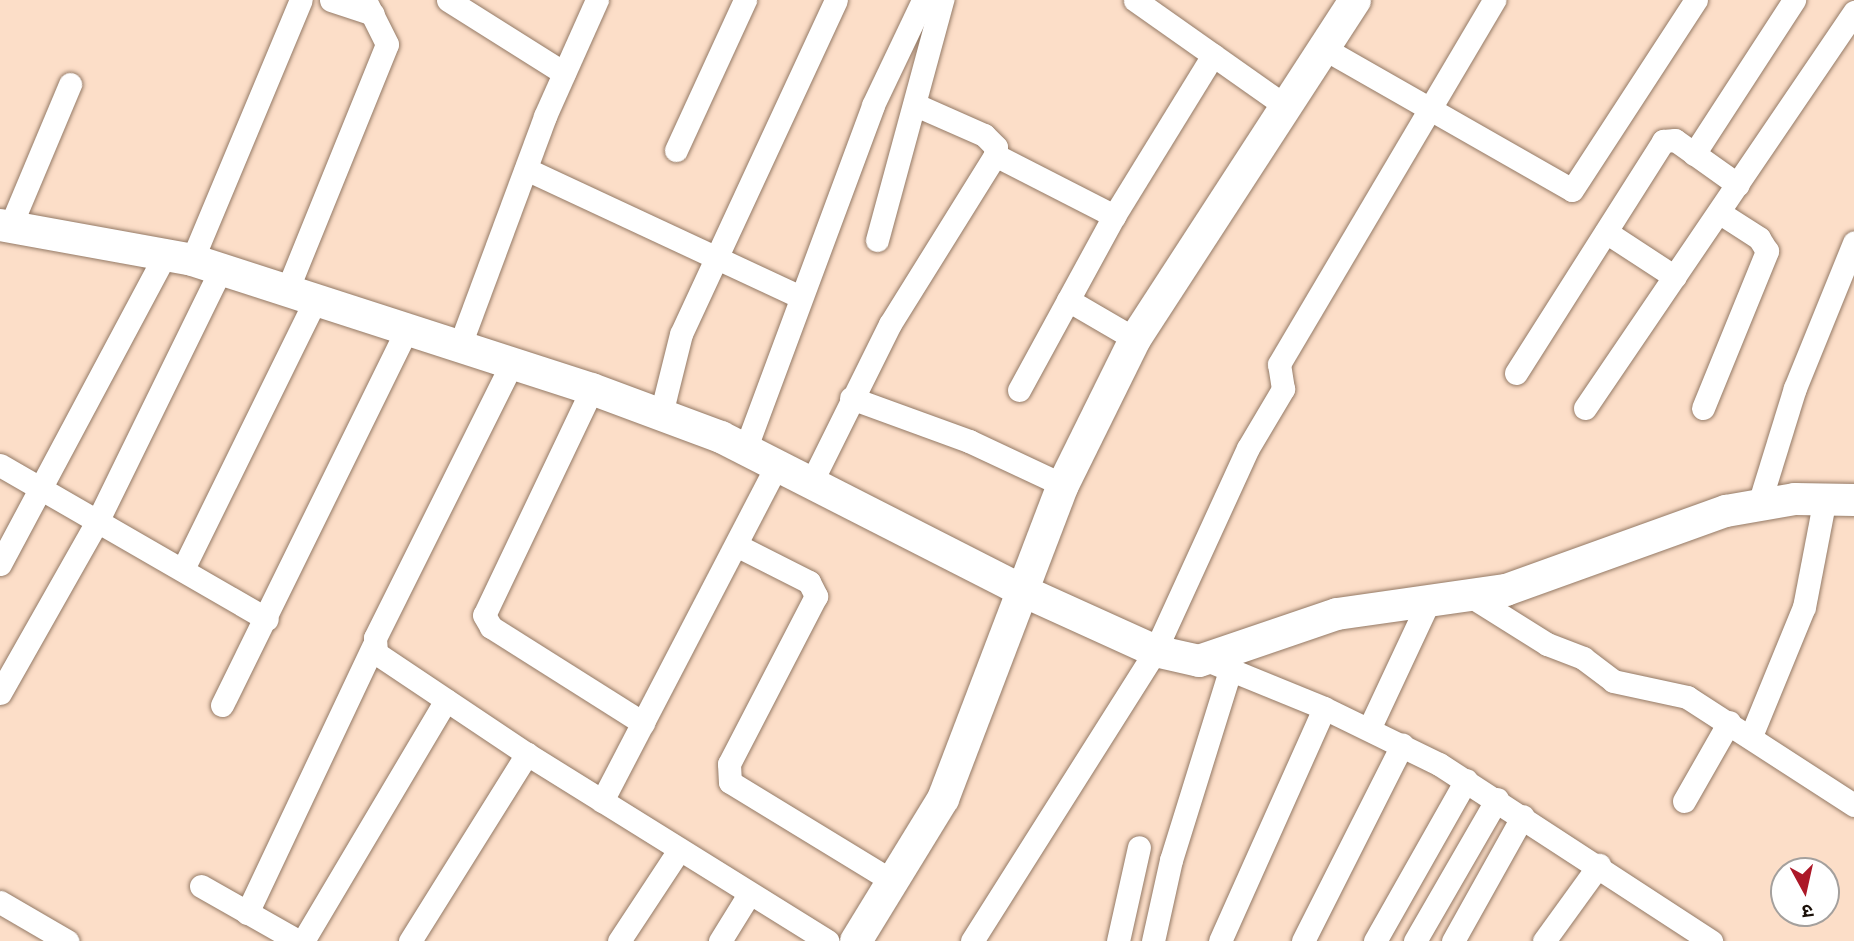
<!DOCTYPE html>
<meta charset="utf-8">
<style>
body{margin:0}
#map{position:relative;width:1854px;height:941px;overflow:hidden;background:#fcdec8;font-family:Jost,"Noto Sans Devanagari",sans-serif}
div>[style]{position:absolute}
.roads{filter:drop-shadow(0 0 2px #947a66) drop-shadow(0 0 2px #947a66)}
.street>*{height:23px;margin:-11.5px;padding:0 11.5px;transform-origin:11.5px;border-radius:11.5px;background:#fff}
.secondary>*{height:32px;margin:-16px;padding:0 16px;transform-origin:16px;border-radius:16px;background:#fff}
span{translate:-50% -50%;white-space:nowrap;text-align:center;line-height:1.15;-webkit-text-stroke:5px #fff;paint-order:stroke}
.north{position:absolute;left:1770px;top:857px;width:70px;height:70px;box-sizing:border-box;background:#fff;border:2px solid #a4a09d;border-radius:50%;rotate:172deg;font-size:19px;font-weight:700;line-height:28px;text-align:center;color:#1b1109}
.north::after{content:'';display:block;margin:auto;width:24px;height:32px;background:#ac1828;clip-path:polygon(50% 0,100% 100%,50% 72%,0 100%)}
</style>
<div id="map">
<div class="roads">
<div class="street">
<div style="left:331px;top:0;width:44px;rotate:18.4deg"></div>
<div style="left:448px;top:0;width:137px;rotate:32.2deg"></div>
<div style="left:1135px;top:0;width:187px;rotate:35.2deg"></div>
<div style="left:1325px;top:49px;width:284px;rotate:29.7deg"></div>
<div style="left:1572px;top:190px;width:227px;rotate:-56.9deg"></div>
<div style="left:676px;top:150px;width:165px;rotate:-65.3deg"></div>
<div style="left:1694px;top:154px;width:184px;rotate:-57deg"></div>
<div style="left:995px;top:155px;width:134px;rotate:27.1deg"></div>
<div style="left:526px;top:169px;width:303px;rotate:25deg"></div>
<div style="left:10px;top:227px;width:155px;rotate:-67.2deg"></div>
<div style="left:1606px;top:232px;width:82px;rotate:33.1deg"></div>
<div style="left:877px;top:240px;width:249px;rotate:-74.8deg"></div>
<div style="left:192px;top:260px;width:282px;rotate:-67.3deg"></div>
<div style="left:288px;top:288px;width:263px;rotate:-67.9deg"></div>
<div style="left:387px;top:44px;width:49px;rotate:-116.6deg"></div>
<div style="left:1068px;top:300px;width:78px;rotate:30.2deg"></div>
<div style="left:460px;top:345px;width:244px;rotate:-69.6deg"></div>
<div style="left:545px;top:116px;width:127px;rotate:-65.9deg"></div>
<div style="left:512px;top:363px;width:307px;rotate:116.5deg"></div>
<div style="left:375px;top:638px;width:15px;rotate:86deg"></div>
<div style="left:376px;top:653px;width:182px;rotate:33.8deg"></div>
<div style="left:527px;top:754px;width:354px;rotate:31.9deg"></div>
<div style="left:1516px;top:373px;width:275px;rotate:-57.6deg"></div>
<div style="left:1663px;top:141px;width:12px;rotate:-5deg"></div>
<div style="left:1675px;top:140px;width:77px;rotate:35.5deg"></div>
<div style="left:592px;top:389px;width:250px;rotate:115.5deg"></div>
<div style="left:484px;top:615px;width:14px;rotate:60deg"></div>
<div style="left:491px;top:627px;width:180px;rotate:32.3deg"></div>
<div style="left:1019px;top:390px;width:198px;rotate:-61.4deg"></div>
<div style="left:1114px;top:216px;width:189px;rotate:-58.4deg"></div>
<div style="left:851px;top:398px;width:126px;rotate:20deg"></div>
<div style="left:969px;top:441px;width:104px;rotate:25.1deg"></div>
<div style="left:1585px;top:408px;width:479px;rotate:-55.8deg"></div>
<div style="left:1703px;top:408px;width:170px;rotate:-67.8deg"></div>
<div style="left:1767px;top:251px;width:15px;rotate:-122deg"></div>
<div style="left:1759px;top:238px;width:46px;rotate:-147.3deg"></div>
<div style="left:661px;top:414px;width:82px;rotate:-76deg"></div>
<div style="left:681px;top:334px;width:368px;rotate:-65.1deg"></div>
<div style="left:745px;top:450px;width:368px;rotate:-69.6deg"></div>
<div style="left:873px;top:105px;width:116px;rotate:-64.5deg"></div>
<div style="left:0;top:465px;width:308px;rotate:30deg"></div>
<div style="left:811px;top:483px;width:178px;rotate:-63.6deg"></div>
<div style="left:890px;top:324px;width:199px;rotate:-58.1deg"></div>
<div style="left:995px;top:155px;width:8px;rotate:-83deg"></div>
<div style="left:996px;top:147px;width:17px;rotate:-135deg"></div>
<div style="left:984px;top:135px;width:74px;rotate:-156.2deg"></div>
<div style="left:1759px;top:504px;width:121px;rotate:-72.8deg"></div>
<div style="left:1795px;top:388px;width:157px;rotate:-67.9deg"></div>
<div style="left:736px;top:545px;width:82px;rotate:26.9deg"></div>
<div style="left:809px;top:582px;width:16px;rotate:63deg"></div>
<div style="left:816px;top:596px;width:189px;rotate:117.4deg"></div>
<div style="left:729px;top:764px;width:18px;rotate:87deg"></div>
<div style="left:730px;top:782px;width:192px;rotate:31.4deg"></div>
<div style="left:0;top:564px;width:350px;rotate:-61.9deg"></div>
<div style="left:183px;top:569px;width:303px;rotate:-63.8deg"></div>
<div style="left:1472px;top:597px;width:89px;rotate:32.1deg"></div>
<div style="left:1547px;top:644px;width:39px;rotate:21deg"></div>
<div style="left:1583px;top:658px;width:38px;rotate:37deg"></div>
<div style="left:1613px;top:681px;width:76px;rotate:12.2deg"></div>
<div style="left:1687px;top:697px;width:199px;rotate:32.9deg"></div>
<div style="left:1209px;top:661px;width:124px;rotate:22.2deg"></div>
<div style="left:1324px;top:708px;width:128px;rotate:26deg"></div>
<div style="left:1439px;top:764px;width:325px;rotate:33.1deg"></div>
<div style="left:0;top:693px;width:201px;rotate:-60.5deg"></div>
<div style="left:99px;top:518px;width:277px;rotate:-63.9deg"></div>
<div style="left:222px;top:705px;width:421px;rotate:-63.8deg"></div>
<div style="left:1369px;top:729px;width:139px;rotate:-64.9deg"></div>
<div style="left:1751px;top:736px;width:139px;rotate:-67.7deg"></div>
<div style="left:1804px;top:607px;width:111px;rotate:-79.1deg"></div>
<div style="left:602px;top:801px;width:379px;rotate:-62.5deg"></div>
<div style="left:1684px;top:801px;width:91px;rotate:-60.3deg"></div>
<div style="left:201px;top:886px;width:112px;rotate:29.6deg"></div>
<div style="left:0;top:902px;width:78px;rotate:30.2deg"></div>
<div style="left:247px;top:913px;width:295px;rotate:-64.7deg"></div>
<div style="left:303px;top:941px;width:280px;rotate:-59.3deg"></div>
<div style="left:410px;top:941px;width:221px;rotate:-58deg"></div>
<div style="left:619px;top:941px;width:109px;rotate:-56.6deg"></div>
<div style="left:720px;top:941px;width:55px;rotate:-58.3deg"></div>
<div style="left:972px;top:941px;width:343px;rotate:-57.7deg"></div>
<div style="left:1155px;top:651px;width:223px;rotate:-65.4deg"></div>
<div style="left:1248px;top:448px;width:69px;rotate:-59.3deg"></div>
<div style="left:1283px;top:389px;width:25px;rotate:-99deg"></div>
<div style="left:1279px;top:364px;width:423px;rotate:-59.4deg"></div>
<div style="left:1118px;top:941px;width:96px;rotate:-77.4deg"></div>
<div style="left:1153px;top:941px;width:83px;rotate:-77.5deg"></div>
<div style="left:1171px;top:860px;width:199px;rotate:-72.7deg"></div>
<div style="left:1220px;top:941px;width:255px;rotate:-65.9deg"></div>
<div style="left:1303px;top:941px;width:220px;rotate:-63.2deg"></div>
<div style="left:1375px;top:941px;width:185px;rotate:-60.5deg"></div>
<div style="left:1415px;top:941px;width:164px;rotate:-60deg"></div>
<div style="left:1453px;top:941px;width:143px;rotate:-60.8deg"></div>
<div style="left:1544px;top:941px;width:94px;rotate:-54.1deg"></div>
</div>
<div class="secondary">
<div style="left:0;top:225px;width:195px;rotate:10.3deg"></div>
<div style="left:192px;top:260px;width:420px;rotate:17.9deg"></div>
<div style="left:592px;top:389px;width:138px;rotate:20.4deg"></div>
<div style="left:721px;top:437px;width:339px;rotate:27deg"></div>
<div style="left:1023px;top:591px;width:145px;rotate:24.4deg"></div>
<div style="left:1155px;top:651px;width:45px;rotate:12.8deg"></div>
<div style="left:1199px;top:661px;width:146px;rotate:-18.8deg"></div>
<div style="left:1337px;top:614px;width:171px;rotate:-8.1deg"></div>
<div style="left:1506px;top:590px;width:234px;rotate:-19.8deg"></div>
<div style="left:1726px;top:511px;width:70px;rotate:-9.9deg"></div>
<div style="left:1795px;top:499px;width:59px;rotate:1deg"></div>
<div style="left:856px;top:941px;width:167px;rotate:-58.5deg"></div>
<div style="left:943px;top:799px;width:336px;rotate:-69.1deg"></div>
<div style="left:1063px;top:485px;width:163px;rotate:-63.7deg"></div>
<div style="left:1135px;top:339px;width:404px;rotate:-57deg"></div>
</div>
</div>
<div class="north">उ</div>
</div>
